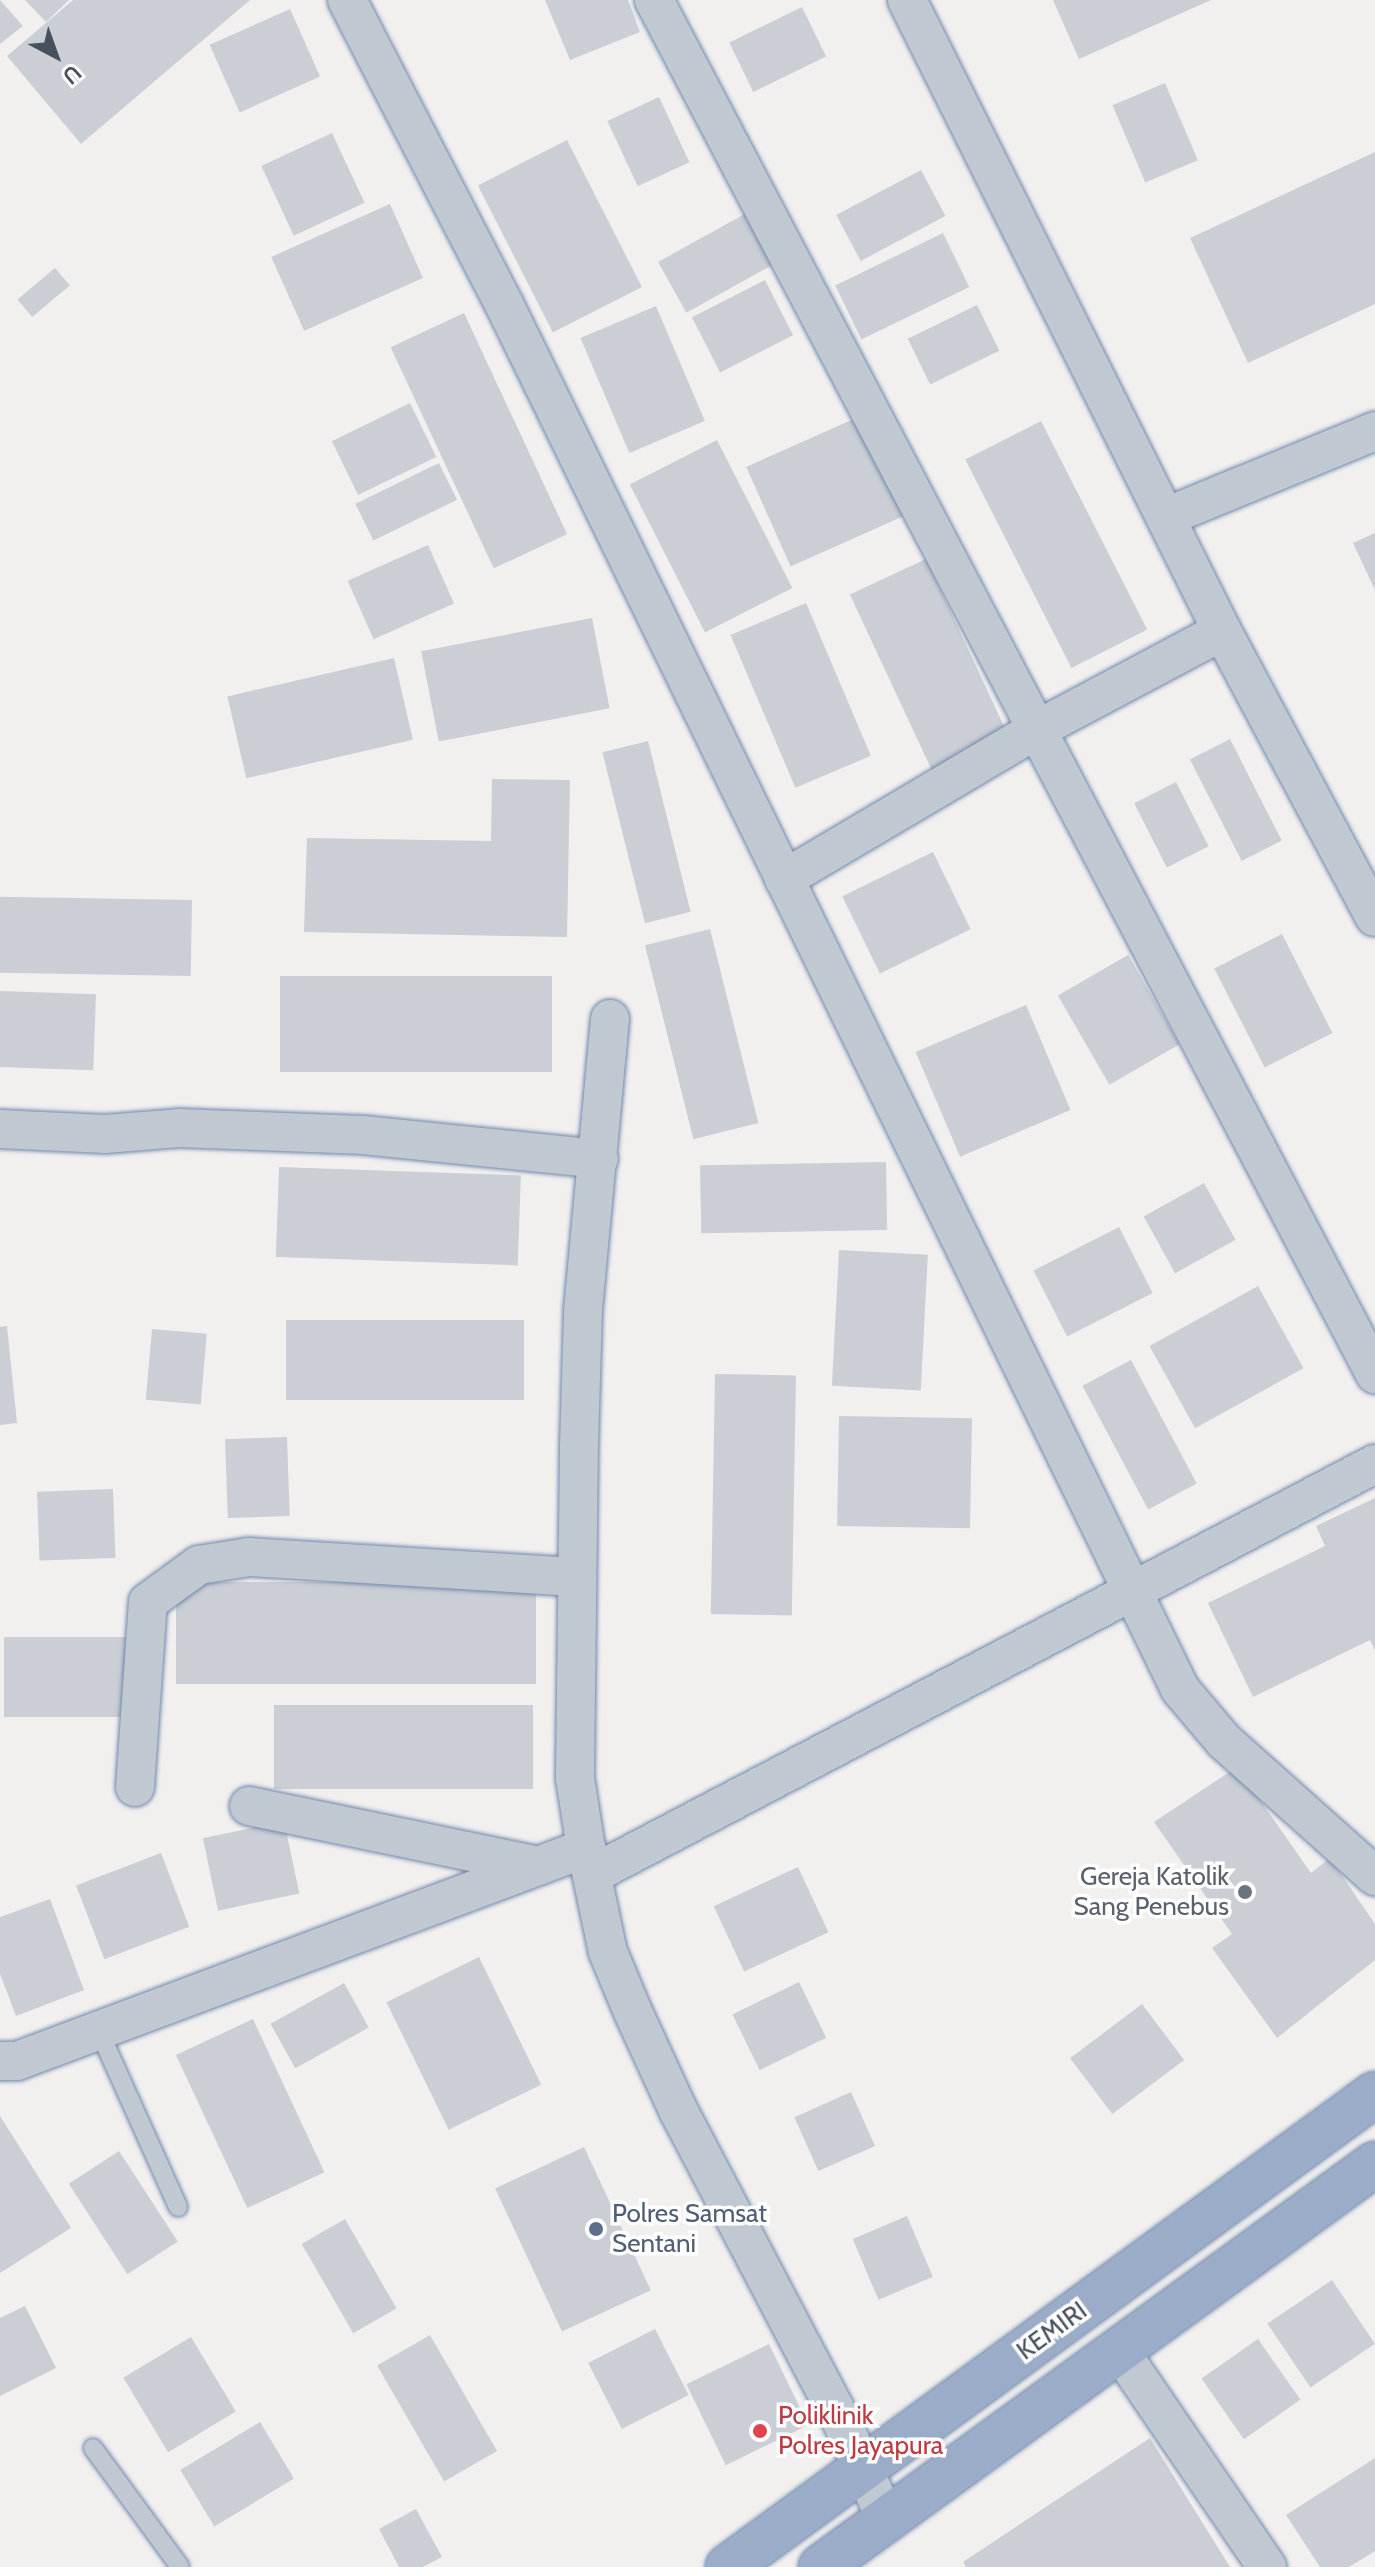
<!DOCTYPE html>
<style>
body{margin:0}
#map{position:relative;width:1375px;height:2567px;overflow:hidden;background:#f2f0ef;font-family:Cabin,sans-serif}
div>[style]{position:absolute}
.building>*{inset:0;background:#cbced5;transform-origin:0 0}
.roads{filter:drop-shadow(0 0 2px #7088ac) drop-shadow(0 0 2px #7088ac)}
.service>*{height:18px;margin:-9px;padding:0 9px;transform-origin:9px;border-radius:9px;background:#c0c8d2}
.minor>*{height:38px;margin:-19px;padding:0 19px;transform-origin:19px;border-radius:19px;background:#c0c8d2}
.trunk>*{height:44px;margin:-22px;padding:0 22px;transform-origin:22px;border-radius:22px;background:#9aacc8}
.dots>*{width:22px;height:22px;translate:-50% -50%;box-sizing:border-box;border:4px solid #fff;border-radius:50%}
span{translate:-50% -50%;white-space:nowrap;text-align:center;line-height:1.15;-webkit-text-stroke:7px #fff;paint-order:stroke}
.worship-label{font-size:26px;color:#5b616d}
.right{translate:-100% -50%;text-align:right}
.service-label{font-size:26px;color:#4e5e75}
.left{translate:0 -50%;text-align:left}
.street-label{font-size:26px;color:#47515e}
.health-label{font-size:26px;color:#be3a42}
.north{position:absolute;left:16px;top:16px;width:80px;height:80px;-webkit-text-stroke:6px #fff;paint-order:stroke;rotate:139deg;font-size:22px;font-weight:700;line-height:32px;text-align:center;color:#47515e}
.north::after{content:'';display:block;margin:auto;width:28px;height:36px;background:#47515e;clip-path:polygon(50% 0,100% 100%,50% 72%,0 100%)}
</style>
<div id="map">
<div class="building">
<div style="clip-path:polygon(0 0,23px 26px,0 44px)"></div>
<div style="clip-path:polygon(25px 0,69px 0,46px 22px)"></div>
<div style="clip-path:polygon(73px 0,250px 0,81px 144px,7px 56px)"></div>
<div style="clip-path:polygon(545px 0,628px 0,640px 32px,570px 60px)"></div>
<div style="clip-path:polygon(1053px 0,1211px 0,1079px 59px)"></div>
<div style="left:802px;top:7px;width:55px;height:81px;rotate:64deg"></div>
<div style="left:290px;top:9px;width:74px;height:88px;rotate:66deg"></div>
<div style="left:1165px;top:83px;width:84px;height:57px;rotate:67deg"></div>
<div style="left:659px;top:97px;width:72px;height:57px;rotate:65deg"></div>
<div style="left:332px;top:133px;width:77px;height:78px;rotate:65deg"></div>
<div style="left:567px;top:140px;width:165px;height:100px;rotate:63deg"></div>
<div style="clip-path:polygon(1375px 152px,1375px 304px,1248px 363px,1190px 238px)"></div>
<div style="left:921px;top:170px;width:52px;height:96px;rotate:62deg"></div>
<div style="left:390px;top:204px;width:81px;height:130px;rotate:66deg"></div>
<div style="left:750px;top:211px;width:58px;height:105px;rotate:61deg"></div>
<div style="left:943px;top:233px;width:60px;height:120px;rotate:64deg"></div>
<div style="left:55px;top:268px;width:23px;height:49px;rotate:50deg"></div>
<div style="left:765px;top:280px;width:62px;height:82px;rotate:63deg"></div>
<div style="left:977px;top:305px;width:51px;height:77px;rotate:64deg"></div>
<div style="left:656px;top:306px;width:125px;height:82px;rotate:67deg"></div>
<div style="left:464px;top:313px;width:244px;height:81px;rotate:65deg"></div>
<div style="left:410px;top:403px;width:60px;height:87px;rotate:64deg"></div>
<div style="left:865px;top:414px;width:109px;height:130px;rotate:66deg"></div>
<div style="left:1041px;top:421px;width:234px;height:85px;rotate:63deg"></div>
<div style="left:717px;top:440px;width:166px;height:98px;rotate:63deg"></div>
<div style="left:439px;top:463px;width:41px;height:93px;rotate:64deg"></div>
<div style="clip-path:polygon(1375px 533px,1375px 590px,1353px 543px)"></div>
<div style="left:428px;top:545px;width:64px;height:88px;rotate:66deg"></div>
<div style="left:926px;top:559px;width:197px;height:84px;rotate:65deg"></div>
<div style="left:806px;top:603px;width:166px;height:82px;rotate:67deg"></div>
<div style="left:592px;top:618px;width:92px;height:174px;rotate:79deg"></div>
<div style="left:394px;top:658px;width:84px;height:171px;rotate:77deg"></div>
<div style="left:1230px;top:739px;width:114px;height:45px;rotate:63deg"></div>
<div style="left:648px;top:741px;width:176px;height:47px;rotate:76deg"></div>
<div style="clip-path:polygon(492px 779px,570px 780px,567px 937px,304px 932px,307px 838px,491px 841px)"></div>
<div style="left:1176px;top:782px;width:72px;height:47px;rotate:63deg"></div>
<div style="left:933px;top:852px;width:86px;height:101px;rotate:64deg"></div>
<div style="left:192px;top:900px;width:76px;height:192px;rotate:91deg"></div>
<div style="left:710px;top:929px;width:200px;height:67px;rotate:76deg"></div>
<div style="left:1282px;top:934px;width:111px;height:76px;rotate:63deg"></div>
<div style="left:1128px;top:955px;width:103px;height:81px;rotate:60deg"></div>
<div style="left:552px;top:976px;width:96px;height:272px;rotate:90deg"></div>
<div style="left:0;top:991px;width:96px;height:76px;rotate:2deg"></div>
<div style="left:1026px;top:1005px;width:114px;height:120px;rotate:67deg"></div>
<div style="left:886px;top:1162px;width:68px;height:186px;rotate:89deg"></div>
<div style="left:279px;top:1167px;width:242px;height:90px;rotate:2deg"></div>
<div style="left:1204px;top:1183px;width:65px;height:69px;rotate:61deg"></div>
<div style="left:1119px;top:1227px;width:74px;height:96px;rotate:63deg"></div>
<div style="left:839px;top:1250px;width:89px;height:136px;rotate:3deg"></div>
<div style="left:1258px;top:1286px;width:94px;height:124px;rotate:61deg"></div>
<div style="left:286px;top:1320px;width:238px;height:80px"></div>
<div style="clip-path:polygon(7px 1326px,17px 1423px,0 1425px,0 1327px)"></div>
<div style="left:152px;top:1329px;width:55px;height:71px;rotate:5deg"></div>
<div style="left:1131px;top:1360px;width:140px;height:55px;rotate:62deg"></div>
<div style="left:715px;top:1374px;width:81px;height:240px;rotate:1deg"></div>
<div style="left:839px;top:1416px;width:133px;height:110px;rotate:1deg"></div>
<div style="left:287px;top:1437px;width:79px;height:62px;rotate:88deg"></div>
<div style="left:113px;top:1489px;width:69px;height:76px;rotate:88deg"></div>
<div style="clip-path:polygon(1375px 1498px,1375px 1650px,1370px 1640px,1253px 1697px,1208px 1603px,1325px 1546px,1316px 1526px)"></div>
<div style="left:176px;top:1582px;width:360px;height:102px"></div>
<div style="left:4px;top:1637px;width:122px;height:80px"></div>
<div style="left:533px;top:1705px;width:84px;height:259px;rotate:90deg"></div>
<div style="clip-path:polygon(1237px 1767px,1311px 1873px,1330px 1858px,1375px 1924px,1375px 1960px,1277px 2038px,1212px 1948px,1232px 1934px,1154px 1822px)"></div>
<div style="left:284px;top:1821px;width:74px;height:83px;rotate:78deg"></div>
<div style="left:161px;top:1853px;width:79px;height:91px;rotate:69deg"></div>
<div style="left:798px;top:1867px;width:72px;height:93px;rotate:65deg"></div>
<div style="clip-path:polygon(50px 1899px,84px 1990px,16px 2016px,0 1974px,0 1917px)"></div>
<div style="left:479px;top:1957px;width:142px;height:103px;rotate:64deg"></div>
<div style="left:799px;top:1982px;width:62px;height:74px;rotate:64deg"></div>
<div style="left:344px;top:1983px;width:51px;height:84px;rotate:61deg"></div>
<div style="left:1142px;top:2004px;width:70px;height:90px;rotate:53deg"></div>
<div style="left:253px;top:2019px;width:169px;height:85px;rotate:65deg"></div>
<div style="left:851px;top:2092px;width:59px;height:62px;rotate:66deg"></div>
<div style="clip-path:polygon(0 2116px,71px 2228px,0 2273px)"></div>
<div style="left:584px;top:2147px;width:158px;height:98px;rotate:65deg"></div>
<div style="left:119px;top:2151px;width:108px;height:60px;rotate:57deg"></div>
<div style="left:907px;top:2216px;width:66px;height:59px;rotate:67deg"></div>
<div style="left:345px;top:2219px;width:103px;height:50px;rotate:60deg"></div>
<div style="left:1332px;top:2280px;width:77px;height:78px;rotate:56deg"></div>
<div style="clip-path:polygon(25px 2306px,56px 2368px,0 2396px,0 2318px)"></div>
<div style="left:655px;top:2329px;width:74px;height:75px;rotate:63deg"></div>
<div style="left:430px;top:2335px;width:134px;height:61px;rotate:60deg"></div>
<div style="left:191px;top:2337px;width:87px;height:79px;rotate:59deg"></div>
<div style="left:1258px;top:2339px;width:74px;height:69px;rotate:55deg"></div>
<div style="left:769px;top:2344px;width:90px;height:92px;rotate:64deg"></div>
<div style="left:260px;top:2422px;width:66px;height:93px;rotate:59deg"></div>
<div style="clip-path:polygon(1150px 2438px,1230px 2567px,966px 2567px,963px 2562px)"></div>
<div style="clip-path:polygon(1375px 2458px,1375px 2551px,1349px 2567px,1320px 2567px,1286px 2515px)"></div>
<div style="clip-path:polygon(416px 2509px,442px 2557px,423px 2567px,399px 2567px,379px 2529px)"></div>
</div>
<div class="roads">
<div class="service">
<div style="left:99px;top:2031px;width:193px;rotate:65.8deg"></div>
<div style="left:93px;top:2448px;width:147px;rotate:53.8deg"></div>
</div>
<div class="minor">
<div style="left:347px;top:0;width:342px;rotate:62.7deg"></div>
<div style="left:504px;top:304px;width:1541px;rotate:63.98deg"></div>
<div style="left:1180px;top:1689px;width:68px;rotate:49.8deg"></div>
<div style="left:1224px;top:1741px;width:203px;rotate:41.8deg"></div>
<div style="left:654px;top:0;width:1552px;rotate:62.31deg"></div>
<div style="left:907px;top:0;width:705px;rotate:63.47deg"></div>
<div style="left:1222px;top:631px;width:324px;rotate:61.9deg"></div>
<div style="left:1168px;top:516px;width:224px;rotate:-22.3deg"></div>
<div style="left:784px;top:879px;width:295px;rotate:-30.6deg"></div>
<div style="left:1038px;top:729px;width:208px;rotate:-28deg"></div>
<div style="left:610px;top:1019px;width:293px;rotate:95.3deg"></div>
<div style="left:583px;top:1311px;width:135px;rotate:91.7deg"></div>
<div style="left:579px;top:1446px;width:332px;rotate:90.7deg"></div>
<div style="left:575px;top:1778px;width:71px;rotate:81.1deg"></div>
<div style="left:586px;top:1848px;width:106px;rotate:78.1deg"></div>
<div style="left:608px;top:1952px;width:65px;rotate:67.4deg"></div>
<div style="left:633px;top:2012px;width:108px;rotate:65.3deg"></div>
<div style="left:678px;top:2110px;width:348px;rotate:62.3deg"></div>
<div style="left:840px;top:2418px;width:111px;rotate:65.5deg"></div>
<div style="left:0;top:1129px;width:105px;rotate:2.7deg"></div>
<div style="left:105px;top:1134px;width:74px;rotate:-4.6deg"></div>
<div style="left:179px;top:1128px;width:184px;rotate:2.2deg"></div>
<div style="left:363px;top:1135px;width:237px;rotate:5.8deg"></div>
<div style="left:135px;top:1787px;width:185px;rotate:-86deg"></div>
<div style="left:148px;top:1602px;width:63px;rotate:-36deg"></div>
<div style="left:199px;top:1565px;width:51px;rotate:-9.1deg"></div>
<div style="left:249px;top:1557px;width:328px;rotate:3.5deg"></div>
<div style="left:249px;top:1806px;width:295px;rotate:11.7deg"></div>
<div style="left:593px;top:1874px;width:883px;rotate:-27.67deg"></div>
<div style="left:0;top:2061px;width:17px"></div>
<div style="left:17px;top:2061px;width:608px;rotate:-20.52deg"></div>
<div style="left:1119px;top:2350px;width:263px;rotate:55.7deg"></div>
</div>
<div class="trunk">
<div style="left:728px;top:2567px;width:801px;rotate:-36.17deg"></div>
<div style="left:821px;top:2567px;width:685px;rotate:-36.03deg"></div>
</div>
</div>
<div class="dots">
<div style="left:1245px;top:1892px;background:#6b7280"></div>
<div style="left:596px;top:2229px;background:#5c6f8a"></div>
<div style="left:760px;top:2431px;background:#e0444e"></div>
</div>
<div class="worship-label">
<span class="right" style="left:1229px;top:1892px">Gereja Katolik<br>Sang Penebus</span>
</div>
<div class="service-label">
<span class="left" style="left:612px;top:2229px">Polres Samsat<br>Sentani</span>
</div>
<div class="street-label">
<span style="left:1052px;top:2331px;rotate:-36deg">KEMIRI</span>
</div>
<div class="health-label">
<span class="left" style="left:778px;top:2431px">Poliklinik<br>Polres Jayapura</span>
</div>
<div class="north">U</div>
</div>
